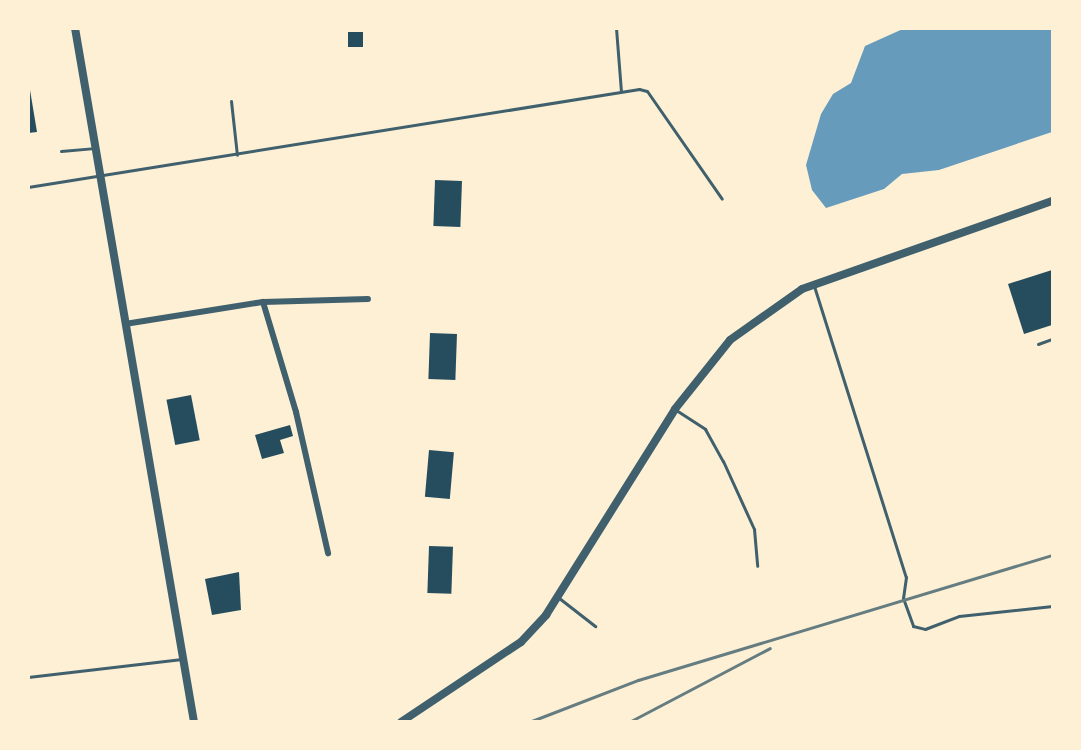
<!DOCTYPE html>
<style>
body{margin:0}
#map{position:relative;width:1081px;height:750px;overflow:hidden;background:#fdf0d5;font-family:"Open Sans",sans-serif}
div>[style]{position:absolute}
.water>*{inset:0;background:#669bbc}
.building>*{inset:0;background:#264d5e;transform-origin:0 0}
.service>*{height:3px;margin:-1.5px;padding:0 1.5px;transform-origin:1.5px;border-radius:1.5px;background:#3f606c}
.minor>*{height:6px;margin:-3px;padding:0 3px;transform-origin:3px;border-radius:3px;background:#3f606c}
.tertiary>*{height:8px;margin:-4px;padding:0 4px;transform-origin:4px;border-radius:4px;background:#3f606c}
.rail>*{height:3px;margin:-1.5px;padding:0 1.5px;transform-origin:1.5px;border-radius:1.5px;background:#657d81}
span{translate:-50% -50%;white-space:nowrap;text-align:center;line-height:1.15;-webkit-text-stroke:5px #fdf0d5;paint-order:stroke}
.frame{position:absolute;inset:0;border:30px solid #fdf0d5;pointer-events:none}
</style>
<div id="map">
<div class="water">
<div style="clip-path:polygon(905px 28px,1052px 29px,1052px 132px,939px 170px,902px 174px,884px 189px,826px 208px,812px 190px,806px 165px,821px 114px,833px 94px,851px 83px,865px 46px)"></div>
</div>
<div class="building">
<div style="left:363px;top:32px;width:15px;height:15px;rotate:90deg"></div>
<div style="clip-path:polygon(28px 78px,37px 132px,28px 133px)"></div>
<div style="left:435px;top:180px;width:27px;height:46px;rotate:2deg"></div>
<div style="clip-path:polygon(1052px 270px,1052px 325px,1024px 334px,1008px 284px)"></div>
<div style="left:430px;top:333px;width:27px;height:46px;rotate:2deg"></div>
<div style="left:191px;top:395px;width:46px;height:25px;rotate:79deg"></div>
<div style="clip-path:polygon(290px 425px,293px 436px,280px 440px,284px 453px,262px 459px,255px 435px)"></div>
<div style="left:429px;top:450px;width:25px;height:47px;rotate:5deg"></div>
<div style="left:429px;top:546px;width:24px;height:47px;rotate:2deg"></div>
<div style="clip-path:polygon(239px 572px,241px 610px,212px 615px,205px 579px)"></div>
</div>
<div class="service">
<div style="left:616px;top:28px;width:63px;rotate:85.5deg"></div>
<div style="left:231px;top:101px;width:54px;rotate:83.7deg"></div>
<div style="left:61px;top:151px;width:33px;rotate:-5deg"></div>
<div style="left:28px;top:187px;width:619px;rotate:-9.11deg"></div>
<div style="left:639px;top:89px;width:8px;rotate:14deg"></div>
<div style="left:647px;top:91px;width:131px;rotate:55.2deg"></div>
<div style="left:814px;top:286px;width:305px;rotate:72.5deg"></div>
<div style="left:906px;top:577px;width:21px;rotate:98deg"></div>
<div style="left:903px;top:598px;width:30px;rotate:70deg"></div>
<div style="left:913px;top:626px;width:12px;rotate:14deg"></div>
<div style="left:925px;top:629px;width:36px;rotate:-21deg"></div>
<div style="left:959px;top:616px;width:94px;rotate:-6.1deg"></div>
<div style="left:1038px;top:344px;width:15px;rotate:-20deg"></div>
<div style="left:676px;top:410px;width:35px;rotate:33deg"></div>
<div style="left:705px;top:429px;width:37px;rotate:61deg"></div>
<div style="left:723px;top:461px;width:75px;rotate:65.5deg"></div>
<div style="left:754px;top:529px;width:37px;rotate:85deg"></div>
<div style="left:559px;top:598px;width:46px;rotate:37.9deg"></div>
<div style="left:28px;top:677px;width:155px;rotate:-6.7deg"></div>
</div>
<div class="minor">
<div style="left:263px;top:302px;width:115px;rotate:73.3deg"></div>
<div style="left:296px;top:412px;width:145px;rotate:77.2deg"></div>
<div style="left:125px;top:324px;width:140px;rotate:-9.1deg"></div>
<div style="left:263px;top:302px;width:105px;rotate:-1.6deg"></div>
</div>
<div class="tertiary">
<div style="left:75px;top:28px;width:704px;rotate:80.27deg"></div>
<div style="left:401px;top:722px;width:144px;rotate:-33.7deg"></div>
<div style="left:521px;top:642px;width:37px;rotate:-47deg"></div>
<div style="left:546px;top:615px;width:243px;rotate:-57.9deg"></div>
<div style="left:675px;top:409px;width:88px;rotate:-51.4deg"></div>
<div style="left:730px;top:340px;width:88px;rotate:-35.3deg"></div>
<div style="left:802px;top:289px;width:265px;rotate:-19.4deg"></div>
</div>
<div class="rail">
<div style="left:529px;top:722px;width:117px;rotate:-21.1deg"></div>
<div style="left:638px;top:680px;width:432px;rotate:-16.8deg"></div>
<div style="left:629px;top:722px;width:159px;rotate:-27.7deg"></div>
</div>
<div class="frame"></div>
</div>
